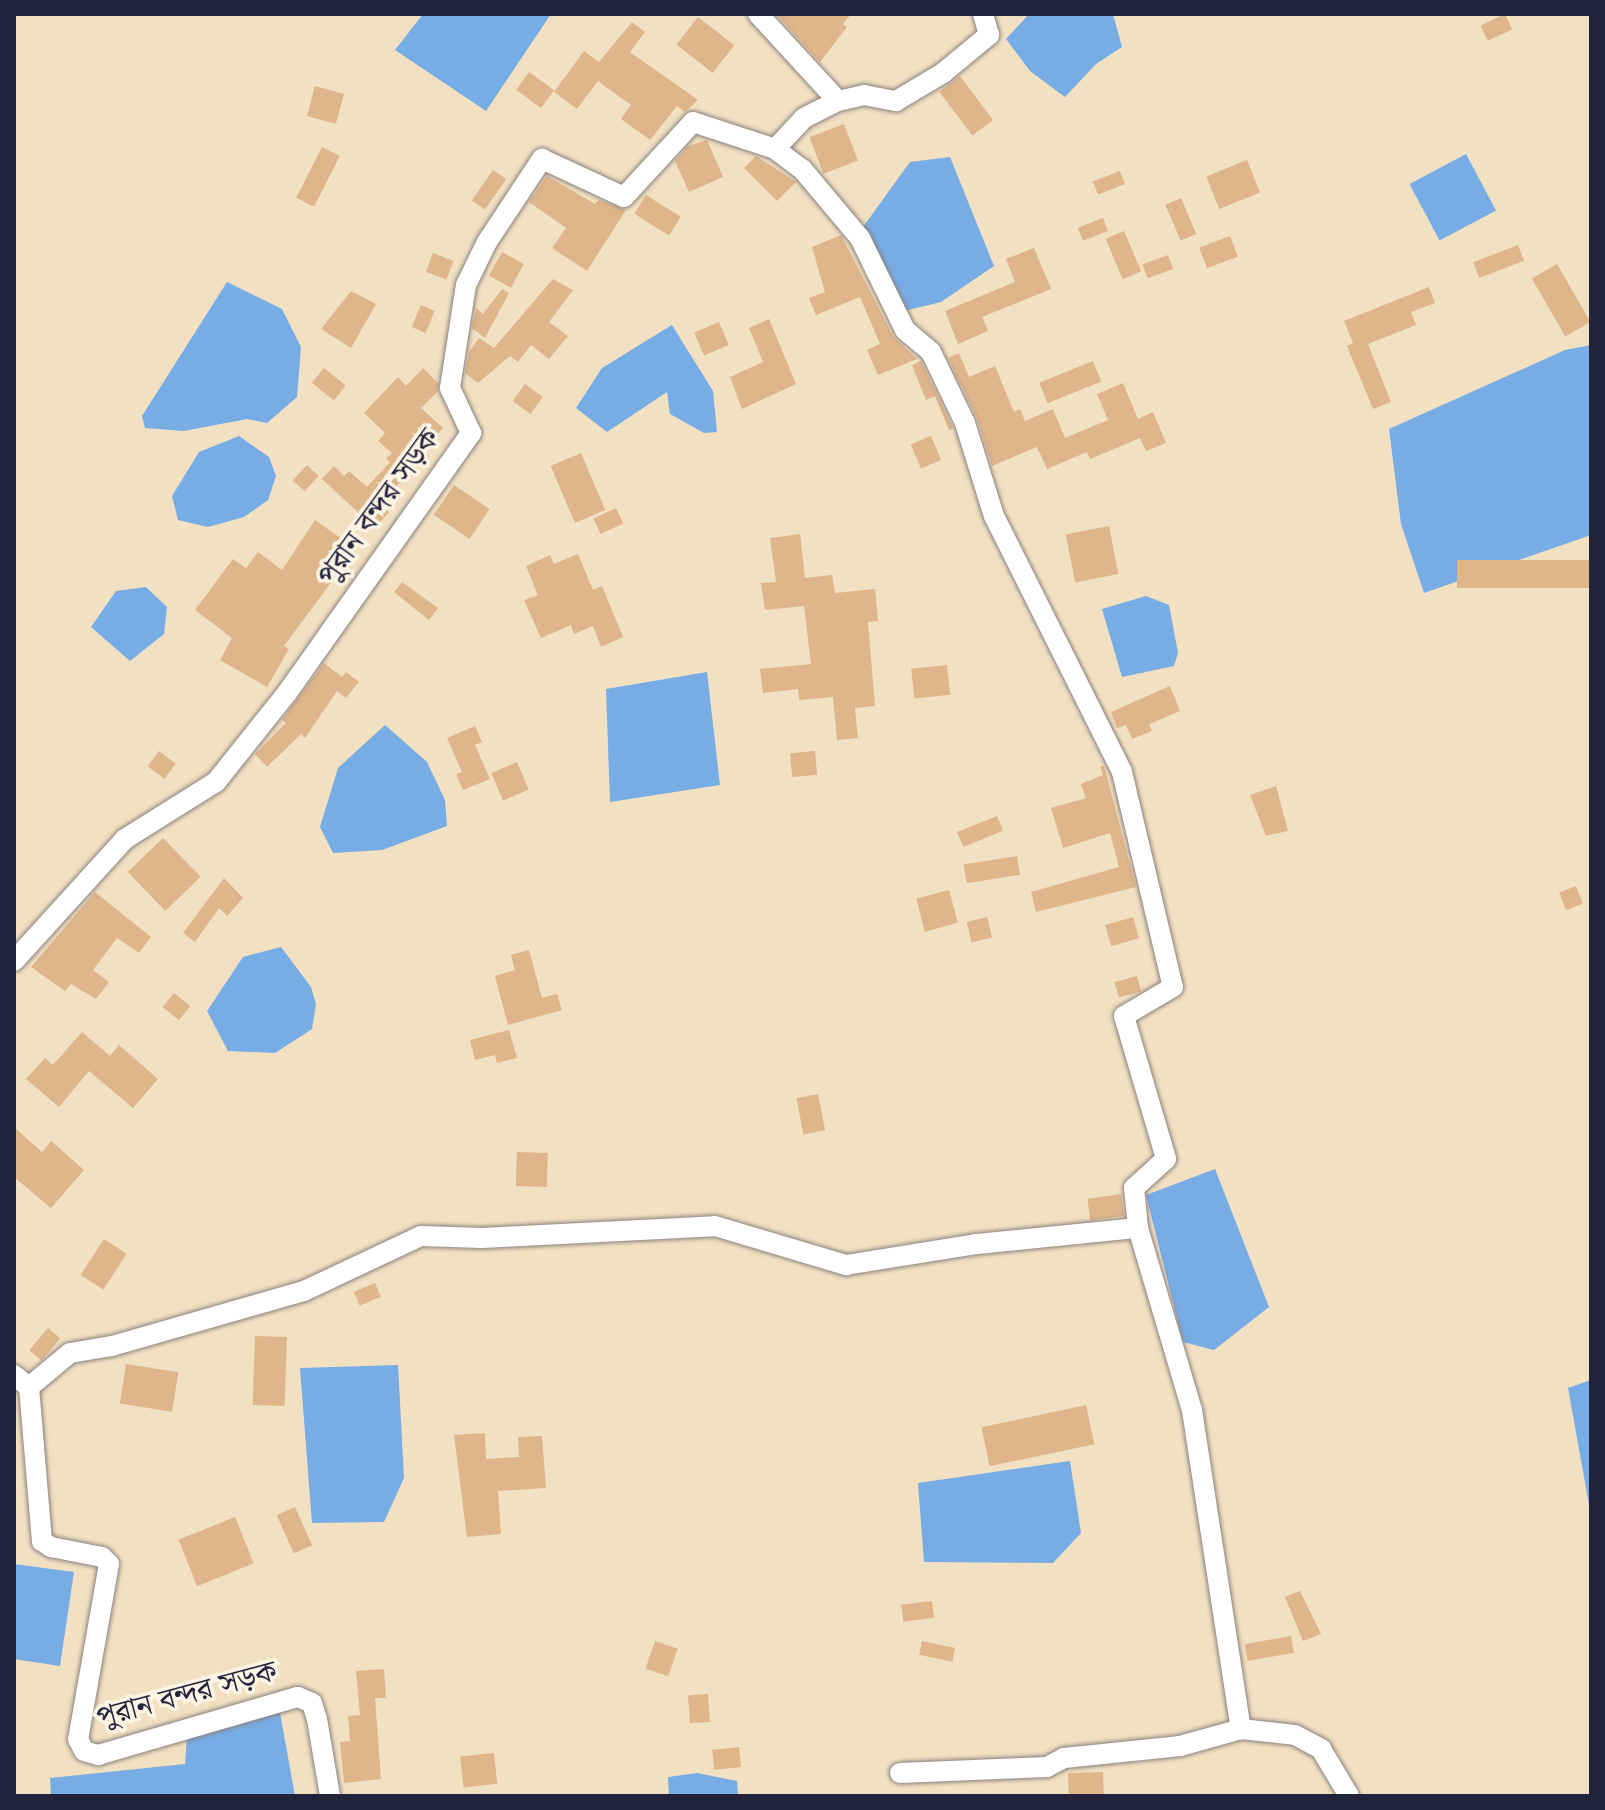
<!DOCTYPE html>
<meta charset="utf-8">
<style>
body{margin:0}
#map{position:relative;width:1605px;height:1810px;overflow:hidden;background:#f2e0c2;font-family:"Old Standard TT","Noto Serif Bengali",serif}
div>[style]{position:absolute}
.water>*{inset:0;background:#78ace5;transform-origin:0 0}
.building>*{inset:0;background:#dfb58c;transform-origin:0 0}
.roads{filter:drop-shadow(0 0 2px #8a817e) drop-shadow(0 0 2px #8a817e)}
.minor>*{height:20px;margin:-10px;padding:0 10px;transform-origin:10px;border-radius:10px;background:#fff}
span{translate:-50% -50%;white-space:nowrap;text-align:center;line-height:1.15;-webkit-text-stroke:7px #fcf5e5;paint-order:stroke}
.street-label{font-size:30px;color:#22223b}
.frame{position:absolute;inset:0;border:16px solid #22223b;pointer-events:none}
</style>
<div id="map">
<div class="water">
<div style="clip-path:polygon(423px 14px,551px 14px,486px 111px,395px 50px)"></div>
<div style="clip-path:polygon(1029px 14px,1113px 14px,1122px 47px,1096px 64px,1065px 97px,1030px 71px,1006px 39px)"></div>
<div style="left:1466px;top:154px;width:64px;height:64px;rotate:62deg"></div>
<div style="clip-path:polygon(950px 157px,994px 266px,941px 302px,904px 311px,863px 227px,910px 162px)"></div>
<div style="clip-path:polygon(227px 282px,282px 309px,301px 347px,297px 397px,267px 423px,247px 419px,184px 431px,145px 428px,142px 416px)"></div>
<div style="clip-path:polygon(672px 325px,713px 391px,717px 432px,704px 433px,670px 414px,667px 392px,607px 432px,576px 408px,602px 368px)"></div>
<div style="clip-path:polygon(1591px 345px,1591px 535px,1424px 593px,1401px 524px,1389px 429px,1565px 350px)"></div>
<div style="clip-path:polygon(239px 436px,269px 457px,276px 476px,268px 500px,244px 517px,208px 527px,178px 520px,172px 496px,199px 452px)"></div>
<div style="clip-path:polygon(146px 587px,167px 607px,164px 634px,130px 661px,91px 627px,116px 591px)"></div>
<div style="clip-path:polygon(1146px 596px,1169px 605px,1178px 653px,1174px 666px,1122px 677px,1102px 609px)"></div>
<div style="clip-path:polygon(707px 672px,720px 785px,610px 802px,606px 689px)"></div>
<div style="clip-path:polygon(385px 725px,427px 762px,445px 800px,447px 826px,382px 850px,333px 853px,320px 827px,338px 768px)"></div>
<div style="clip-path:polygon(281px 947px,311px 987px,316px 1004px,312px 1029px,275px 1053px,228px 1051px,207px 1011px,243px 957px)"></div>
<div style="clip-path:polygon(1215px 1169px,1269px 1307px,1214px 1350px,1183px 1342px,1146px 1195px)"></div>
<div style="clip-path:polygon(398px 1365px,404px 1478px,384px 1522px,312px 1523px,300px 1368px)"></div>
<div style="clip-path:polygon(1591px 1380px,1591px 1516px,1568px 1388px)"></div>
<div style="clip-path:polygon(1070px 1461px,1081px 1533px,1053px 1563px,924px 1562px,918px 1483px)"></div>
<div style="clip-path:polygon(14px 1564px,74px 1572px,60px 1666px,14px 1659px)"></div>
<div style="clip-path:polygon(279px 1707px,295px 1796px,51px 1796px,50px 1778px,185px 1764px,187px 1736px)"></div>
<div style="clip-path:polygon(697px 1773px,737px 1781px,738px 1796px,669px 1796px,668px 1777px)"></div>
</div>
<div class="building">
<div style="clip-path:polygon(776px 14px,851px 14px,843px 24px,847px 27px,820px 62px)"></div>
<div style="left:1505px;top:14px;width:17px;height:27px;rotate:65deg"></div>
<div style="left:698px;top:17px;width:46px;height:35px;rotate:38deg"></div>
<div style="clip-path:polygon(632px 22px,645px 32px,630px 52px,698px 100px,685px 112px,677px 106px,650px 140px,621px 119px,631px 105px,598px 81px,577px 109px,554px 92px,584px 51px,599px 62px)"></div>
<div style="left:529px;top:72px;width:31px;height:22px;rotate:36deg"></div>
<div style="left:960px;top:76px;width:55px;height:26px;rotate:53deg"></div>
<div style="left:315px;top:86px;width:30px;height:31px;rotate:15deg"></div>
<div style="left:844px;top:124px;width:39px;height:37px;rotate:69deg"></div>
<div style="clip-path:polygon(707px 140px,723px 177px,689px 192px,675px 161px,688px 146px)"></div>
<div style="left:322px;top:147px;width:20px;height:57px;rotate:27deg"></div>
<div style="clip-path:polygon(756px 156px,796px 182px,777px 201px,744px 168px)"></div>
<div style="left:1247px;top:160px;width:35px;height:44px;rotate:68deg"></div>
<div style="left:493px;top:170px;width:16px;height:37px;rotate:35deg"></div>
<div style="left:1120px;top:171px;width:14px;height:29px;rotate:69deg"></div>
<div style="clip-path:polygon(547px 176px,595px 204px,599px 200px,626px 210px,587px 271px,552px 248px,566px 228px,529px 202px)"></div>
<div style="left:646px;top:195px;width:41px;height:22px;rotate:32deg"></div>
<div style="left:1181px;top:198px;width:39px;height:17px;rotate:67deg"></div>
<div style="left:1103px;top:218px;width:14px;height:27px;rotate:69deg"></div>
<div style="left:1124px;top:231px;width:44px;height:20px;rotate:67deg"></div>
<div style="clip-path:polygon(841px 235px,893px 336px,917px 359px,878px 375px,867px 350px,880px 344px,860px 297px,816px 315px,809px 298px,825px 292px,812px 247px)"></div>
<div style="left:1230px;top:236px;width:22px;height:33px;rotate:69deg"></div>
<div style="left:1518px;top:245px;width:17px;height:48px;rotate:69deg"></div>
<div style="clip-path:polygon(1034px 248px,1051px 289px,982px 317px,988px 331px,958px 344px,945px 311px,1015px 282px,1006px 259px)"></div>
<div style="left:502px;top:252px;width:25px;height:27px;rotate:29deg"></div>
<div style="left:433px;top:253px;width:22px;height:20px;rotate:21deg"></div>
<div style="left:1168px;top:255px;width:15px;height:27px;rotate:70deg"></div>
<div style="left:1557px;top:264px;width:67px;height:29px;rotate:60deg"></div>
<div style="clip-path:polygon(553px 279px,573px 290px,549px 322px,568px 336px,549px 359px,531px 345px,518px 362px,510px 356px,478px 383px,465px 373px,469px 352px,479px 338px,494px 348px)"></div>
<div style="clip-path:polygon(1429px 287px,1435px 303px,1411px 312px,1416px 325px,1368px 344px,1391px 402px,1373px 409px,1347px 346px,1353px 343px,1344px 321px)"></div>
<div style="clip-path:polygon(502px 289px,509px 293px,485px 338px,472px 328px,476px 308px,483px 314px)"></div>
<div style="clip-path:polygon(351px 291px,376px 304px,351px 348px,321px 329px)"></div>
<div style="left:421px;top:305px;width:15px;height:24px;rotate:23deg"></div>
<div style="clip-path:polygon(769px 319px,796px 384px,742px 409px,730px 377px,763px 362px,749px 328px)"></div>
<div style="left:719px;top:322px;width:25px;height:27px;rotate:67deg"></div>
<div style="clip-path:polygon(959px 353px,969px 377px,995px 366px,1014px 412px,1020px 409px,1025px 421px,1053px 409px,1065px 438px,1108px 420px,1097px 394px,1123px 383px,1138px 419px,1153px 412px,1166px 443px,1146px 451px,1140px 438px,1090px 459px,1087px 452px,1047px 469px,1037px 447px,992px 466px,977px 418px,948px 358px)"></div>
<div style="clip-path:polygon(921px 361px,953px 428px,949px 430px,935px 396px,926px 400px,912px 365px)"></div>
<div style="left:1093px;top:361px;width:22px;height:58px;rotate:68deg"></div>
<div style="left:324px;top:368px;width:28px;height:19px;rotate:39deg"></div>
<div style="clip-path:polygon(423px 368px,438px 383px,438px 391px,421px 408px,443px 428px,423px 450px,429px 456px,379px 502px,389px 512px,375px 528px,322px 479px,334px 466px,344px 476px,349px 471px,367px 487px,390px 462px,386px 459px,392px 453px,378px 441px,385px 433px,364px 413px,398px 377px,406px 386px)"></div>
<div style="left:525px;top:384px;width:22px;height:21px;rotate:36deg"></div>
<div style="left:931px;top:436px;width:26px;height:22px;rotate:67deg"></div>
<div style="left:581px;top:453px;width:62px;height:33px;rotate:67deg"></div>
<div style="left:307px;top:465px;width:16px;height:21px;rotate:43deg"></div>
<div style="left:454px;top:485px;width:43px;height:36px;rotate:34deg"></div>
<div style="left:616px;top:508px;width:17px;height:25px;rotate:65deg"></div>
<div style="clip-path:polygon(315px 520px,356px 549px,284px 646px,289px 649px,267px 687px,220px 660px,232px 638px,195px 610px,233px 559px,246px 568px,258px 552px,282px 570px)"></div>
<div style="left:1109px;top:526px;width:49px;height:44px;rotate:79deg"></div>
<div style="clip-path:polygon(800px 534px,805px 578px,832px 575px,835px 593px,875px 589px,878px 621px,868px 622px,875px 706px,855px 708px,858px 738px,837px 740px,833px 697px,799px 700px,798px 689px,763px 693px,760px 669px,811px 664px,804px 606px,765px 610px,761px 583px,776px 582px,770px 538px)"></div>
<div style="clip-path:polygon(578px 554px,593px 590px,602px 586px,623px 637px,601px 647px,593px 626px,574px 634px,571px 625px,541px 638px,524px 600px,538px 595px,526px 566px,550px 555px,554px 564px)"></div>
<div style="left:1591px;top:560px;width:28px;height:134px;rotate:90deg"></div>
<div style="clip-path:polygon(402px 582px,438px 608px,429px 620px,394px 592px)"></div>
<div style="clip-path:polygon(324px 663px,342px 677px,346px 672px,359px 682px,346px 698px,337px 691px,305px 738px,301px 734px,267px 767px,255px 754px,286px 723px,282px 720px)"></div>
<div style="left:947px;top:665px;width:30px;height:36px;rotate:84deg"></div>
<div style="clip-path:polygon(1170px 686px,1180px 711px,1149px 724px,1152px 731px,1132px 739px,1126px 725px,1117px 728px,1111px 712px)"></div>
<div style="clip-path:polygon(475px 726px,482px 742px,475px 745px,490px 779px,463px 790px,456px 774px,462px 772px,447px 738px)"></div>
<div style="left:159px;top:751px;width:21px;height:19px;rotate:37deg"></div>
<div style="left:815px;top:751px;width:24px;height:25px;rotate:85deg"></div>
<div style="left:517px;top:762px;width:30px;height:28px;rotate:67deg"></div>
<div style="clip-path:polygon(1104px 766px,1136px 887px,1036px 912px,1031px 892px,1119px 867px,1110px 833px,1063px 848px,1051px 808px,1086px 798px,1081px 784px,1103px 775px,1100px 767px)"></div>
<div style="clip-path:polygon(1276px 786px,1288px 831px,1266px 836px,1250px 795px)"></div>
<div style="left:997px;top:816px;width:16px;height:43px;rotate:68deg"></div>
<div style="left:163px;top:838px;width:54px;height:49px;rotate:46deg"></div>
<div style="left:1017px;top:856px;width:19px;height:54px;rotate:81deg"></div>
<div style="clip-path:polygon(224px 878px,243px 898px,227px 916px,219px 908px,195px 942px,183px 933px)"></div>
<div style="left:1576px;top:886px;width:19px;height:18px;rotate:69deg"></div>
<div style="left:949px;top:890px;width:34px;height:34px;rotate:75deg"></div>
<div style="clip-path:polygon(95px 892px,151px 937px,139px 953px,117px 938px,93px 970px,109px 982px,96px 999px,71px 984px,65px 991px,31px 967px)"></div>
<div style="left:987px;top:917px;width:21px;height:21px;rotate:76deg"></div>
<div style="left:1133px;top:917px;width:22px;height:29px;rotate:74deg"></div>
<div style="clip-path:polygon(529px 950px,542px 998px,557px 994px,562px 1010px,508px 1025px,495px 976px,515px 970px,511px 955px)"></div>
<div style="left:1137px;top:976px;width:16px;height:23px;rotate:75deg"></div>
<div style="left:174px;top:993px;width:21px;height:18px;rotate:39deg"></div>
<div style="clip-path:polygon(509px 1030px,517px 1058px,497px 1063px,495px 1055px,475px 1060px,470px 1040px)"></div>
<div style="clip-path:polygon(82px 1032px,110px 1056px,119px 1045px,158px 1079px,133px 1108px,89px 1071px,59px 1107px,26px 1079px,45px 1058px,53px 1065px)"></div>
<div style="left:818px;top:1094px;width:37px;height:22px;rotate:79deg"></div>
<div style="clip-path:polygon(14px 1127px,42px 1152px,51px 1141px,84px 1170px,51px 1208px,14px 1177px)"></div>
<div style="left:517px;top:1152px;width:31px;height:34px;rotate:2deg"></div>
<div style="left:1121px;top:1194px;width:22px;height:34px;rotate:82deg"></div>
<div style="left:104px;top:1239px;width:27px;height:43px;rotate:33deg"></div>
<div style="left:375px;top:1283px;width:15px;height:23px;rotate:67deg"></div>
<div style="left:48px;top:1328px;width:16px;height:29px;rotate:40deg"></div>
<div style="left:255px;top:1336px;width:32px;height:69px;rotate:2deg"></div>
<div style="left:126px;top:1364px;width:53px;height:40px;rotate:9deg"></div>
<div style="left:1086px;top:1405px;width:40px;height:107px;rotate:78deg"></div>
<div style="clip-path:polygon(485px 1433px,486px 1459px,519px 1457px,518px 1437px,542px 1436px,546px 1488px,498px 1491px,501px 1534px,467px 1537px,454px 1435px)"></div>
<div style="left:295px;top:1507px;width:42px;height:20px;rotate:66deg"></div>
<div style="left:235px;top:1517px;width:50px;height:61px;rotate:68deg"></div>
<div style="clip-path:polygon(1300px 1591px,1321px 1634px,1303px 1641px,1285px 1597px)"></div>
<div style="left:932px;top:1601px;width:17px;height:31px;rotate:83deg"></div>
<div style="left:1291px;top:1636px;width:17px;height:47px;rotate:80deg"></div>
<div style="left:655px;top:1641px;width:24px;height:29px;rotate:19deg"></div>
<div style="left:922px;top:1641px;width:34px;height:14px;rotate:12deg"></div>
<div style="clip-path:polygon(384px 1669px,386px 1698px,375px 1698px,381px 1779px,344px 1783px,340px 1742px,350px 1741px,348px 1716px,360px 1715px,356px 1671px)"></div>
<div style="left:708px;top:1694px;width:28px;height:20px;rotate:86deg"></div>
<div style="left:739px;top:1747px;width:20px;height:27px;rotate:84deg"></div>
<div style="left:494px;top:1753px;width:31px;height:34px;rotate:84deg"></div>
<div style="left:1103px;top:1772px;width:24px;height:35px;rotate:88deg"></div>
</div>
<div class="roads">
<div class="minor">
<div style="left:758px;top:14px;width:118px;rotate:47.4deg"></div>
<div style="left:775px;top:149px;width:34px;rotate:37deg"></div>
<div style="left:802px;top:169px;width:90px;rotate:50deg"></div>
<div style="left:860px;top:238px;width:102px;rotate:63.9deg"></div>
<div style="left:905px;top:330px;width:34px;rotate:40deg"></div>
<div style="left:931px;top:352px;width:79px;rotate:64.4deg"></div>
<div style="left:965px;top:423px;width:97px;rotate:72.7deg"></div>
<div style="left:994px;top:516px;width:286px;rotate:63.4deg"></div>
<div style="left:1122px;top:772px;width:221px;rotate:76.7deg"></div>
<div style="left:1173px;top:987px;width:57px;rotate:149.4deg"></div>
<div style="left:1124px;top:1016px;width:149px;rotate:73.6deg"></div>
<div style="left:1166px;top:1159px;width:43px;rotate:137.8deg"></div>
<div style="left:1134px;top:1188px;width:40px;rotate:84.3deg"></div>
<div style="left:1138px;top:1228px;width:190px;rotate:73.5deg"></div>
<div style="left:1192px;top:1410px;width:323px;rotate:81.3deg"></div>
<div style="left:14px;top:961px;width:165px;rotate:-47.7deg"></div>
<div style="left:125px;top:839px;width:107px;rotate:-32.1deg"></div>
<div style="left:216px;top:782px;width:114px;rotate:-51.4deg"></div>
<div style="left:287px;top:693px;width:319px;rotate:-54.7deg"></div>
<div style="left:471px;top:433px;width:50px;rotate:-115deg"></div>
<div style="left:450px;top:388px;width:104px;rotate:-81.2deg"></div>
<div style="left:466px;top:285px;width:48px;rotate:-64deg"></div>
<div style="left:487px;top:242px;width:100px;rotate:-56.5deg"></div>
<div style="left:542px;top:159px;width:90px;rotate:24.9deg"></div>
<div style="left:624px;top:197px;width:102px;rotate:-47.4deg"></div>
<div style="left:693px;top:122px;width:86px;rotate:18.2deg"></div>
<div style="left:775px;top:149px;width:42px;rotate:-46.9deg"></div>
<div style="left:804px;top:118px;width:38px;rotate:-27deg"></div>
<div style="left:838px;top:101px;width:27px;rotate:-13deg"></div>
<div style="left:864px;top:95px;width:33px;rotate:11deg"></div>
<div style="left:896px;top:101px;width:55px;rotate:-30.8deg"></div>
<div style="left:943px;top:73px;width:60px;rotate:-39.6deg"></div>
<div style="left:989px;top:35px;width:22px;rotate:-106deg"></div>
<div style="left:14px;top:1375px;width:19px;rotate:39deg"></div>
<div style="left:29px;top:1387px;width:155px;rotate:85.2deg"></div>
<div style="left:42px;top:1541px;width:11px;rotate:34deg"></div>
<div style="left:51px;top:1547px;width:52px;rotate:11.1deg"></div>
<div style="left:102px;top:1557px;width:10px;rotate:45deg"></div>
<div style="left:109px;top:1564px;width:178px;rotate:100deg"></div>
<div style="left:78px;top:1739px;width:13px;rotate:63deg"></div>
<div style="left:84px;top:1751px;width:15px;rotate:16deg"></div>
<div style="left:98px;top:1755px;width:208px;rotate:-16.2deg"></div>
<div style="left:298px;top:1697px;width:15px;rotate:23deg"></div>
<div style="left:312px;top:1703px;width:17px;rotate:73deg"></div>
<div style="left:317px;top:1719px;width:78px;rotate:80.4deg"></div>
<div style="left:29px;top:1387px;width:53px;rotate:-39.7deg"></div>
<div style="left:70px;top:1353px;width:43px;rotate:-9.5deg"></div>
<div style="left:112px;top:1346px;width:200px;rotate:-16deg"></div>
<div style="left:304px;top:1291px;width:129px;rotate:-25.2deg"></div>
<div style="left:421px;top:1236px;width:61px;rotate:1.9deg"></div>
<div style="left:482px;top:1238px;width:233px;rotate:-2.9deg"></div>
<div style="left:715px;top:1226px;width:137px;rotate:16.6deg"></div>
<div style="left:846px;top:1265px;width:133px;rotate:-9.1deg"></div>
<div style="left:977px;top:1244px;width:162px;rotate:-5.7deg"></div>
<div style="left:900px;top:1773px;width:147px;rotate:-2.3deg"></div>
<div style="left:1047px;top:1767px;width:19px;rotate:-28deg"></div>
<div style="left:1064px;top:1758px;width:117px;rotate:-5.9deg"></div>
<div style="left:1180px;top:1746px;width:63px;rotate:-15.6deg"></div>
<div style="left:1241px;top:1729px;width:54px;rotate:6.3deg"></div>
<div style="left:1295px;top:1735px;width:30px;rotate:28deg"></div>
<div style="left:1321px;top:1749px;width:55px;rotate:59.2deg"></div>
</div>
</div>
<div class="street-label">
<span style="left:380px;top:508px;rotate:-54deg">পুরান বন্দর সড়ক</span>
<span style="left:187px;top:1696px;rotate:-15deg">পুরান বন্দর সড়ক</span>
</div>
<div class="frame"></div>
</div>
